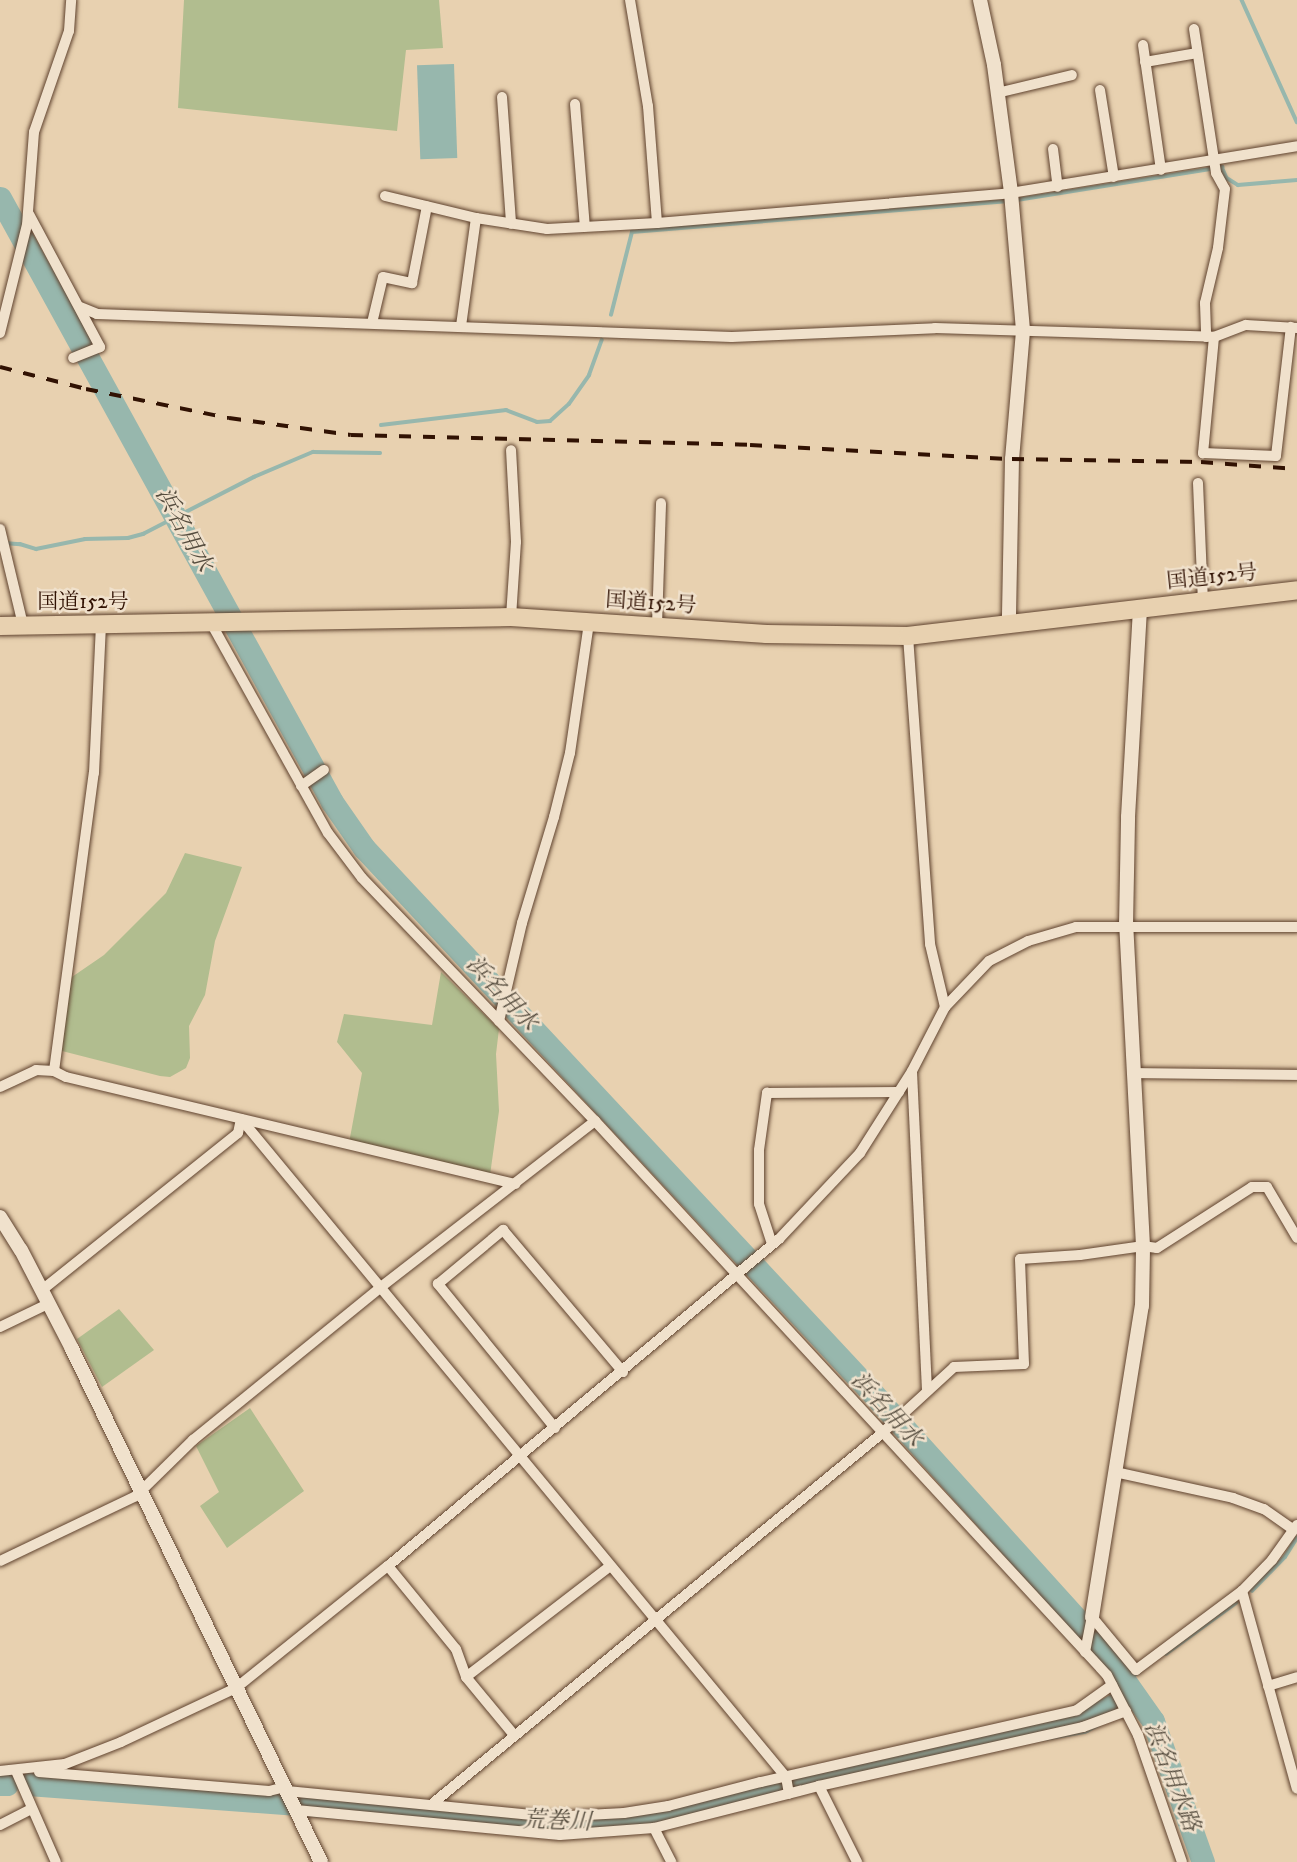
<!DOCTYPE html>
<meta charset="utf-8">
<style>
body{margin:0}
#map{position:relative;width:1297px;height:1862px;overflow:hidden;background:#e8d1b0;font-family:"IM FELL DW Pica","Noto Serif JP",serif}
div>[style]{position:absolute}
.green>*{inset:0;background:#b1bd8f}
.water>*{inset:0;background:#97b7ad;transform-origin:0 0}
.stream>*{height:3.5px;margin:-1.75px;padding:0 1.75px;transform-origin:1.75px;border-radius:1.75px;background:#97b7ad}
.river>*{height:23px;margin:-11.5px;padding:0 11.5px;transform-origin:11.5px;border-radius:11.5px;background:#97b7ad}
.roads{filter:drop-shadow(0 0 2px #5f422e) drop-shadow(0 0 2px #5f422e)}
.minor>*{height:10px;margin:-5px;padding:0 5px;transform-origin:5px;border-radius:5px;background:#f0e1cc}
.tertiary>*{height:14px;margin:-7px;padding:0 7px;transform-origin:7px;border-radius:7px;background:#f0e1cc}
.trunk>*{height:18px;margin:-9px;padding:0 9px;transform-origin:9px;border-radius:9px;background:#e8d1b0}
.rail>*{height:3.5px;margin-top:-1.75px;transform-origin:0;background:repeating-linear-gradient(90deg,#311203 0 12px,transparent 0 24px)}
span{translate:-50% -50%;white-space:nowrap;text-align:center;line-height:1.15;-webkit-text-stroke:5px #f0e1cc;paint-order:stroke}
.street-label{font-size:21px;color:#311203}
.water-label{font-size:23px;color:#554c3e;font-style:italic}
</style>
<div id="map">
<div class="green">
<div style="clip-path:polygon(184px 0,439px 0,443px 48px,406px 50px,397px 131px,178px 108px)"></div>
<div style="clip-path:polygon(185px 853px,242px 867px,215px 941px,205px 995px,189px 1026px,190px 1058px,186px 1068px,170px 1077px,160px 1076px,62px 1051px,69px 979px,104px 955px,166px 893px)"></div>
<div style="clip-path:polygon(441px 972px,499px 1029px,496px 1054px,499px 1111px,490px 1175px,349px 1143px,362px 1073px,337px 1042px,344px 1014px,432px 1025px)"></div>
<div style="clip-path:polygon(119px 1309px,154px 1350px,102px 1387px,77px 1339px)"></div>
<div style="clip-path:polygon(250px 1408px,304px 1491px,227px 1548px,200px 1506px,219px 1492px,196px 1446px)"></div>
</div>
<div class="water">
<div style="left:454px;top:64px;width:94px;height:37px;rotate:88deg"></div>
</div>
<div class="stream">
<div style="left:1242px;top:0;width:134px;rotate:65.7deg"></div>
<div style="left:1017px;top:200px;width:208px;rotate:-9.1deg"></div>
<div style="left:1222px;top:167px;width:12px;rotate:66deg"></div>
<div style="left:1227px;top:178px;width:13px;rotate:32deg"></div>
<div style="left:1238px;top:185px;width:59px;rotate:-4.8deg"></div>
<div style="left:611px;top:315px;width:86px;rotate:-75.8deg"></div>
<div style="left:632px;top:232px;width:378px;rotate:-4.7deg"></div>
<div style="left:381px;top:425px;width:126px;rotate:-6.8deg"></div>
<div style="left:506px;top:410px;width:33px;rotate:21deg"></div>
<div style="left:537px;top:422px;width:13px;rotate:-4deg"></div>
<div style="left:550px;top:421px;width:25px;rotate:-42deg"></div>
<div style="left:569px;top:404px;width:35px;rotate:-55deg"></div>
<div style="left:589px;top:375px;width:37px;rotate:-70deg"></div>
<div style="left:4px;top:543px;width:16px;rotate:4deg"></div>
<div style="left:20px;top:544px;width:17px;rotate:17deg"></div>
<div style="left:36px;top:549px;width:50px;rotate:-11.5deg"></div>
<div style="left:85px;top:539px;width:43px;rotate:-1.3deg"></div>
<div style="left:128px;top:538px;width:16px;rotate:-15deg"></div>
<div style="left:143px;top:534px;width:125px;rotate:-27.2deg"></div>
<div style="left:254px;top:477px;width:64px;rotate:-23deg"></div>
<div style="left:313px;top:452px;width:67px;rotate:0.9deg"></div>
<div style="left:1252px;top:1591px;width:47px;rotate:-45.9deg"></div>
<div style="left:1285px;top:1557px;width:22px;rotate:-58deg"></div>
<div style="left:1166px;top:1654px;width:87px;rotate:-36.1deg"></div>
<div style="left:1126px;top:1681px;width:16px;rotate:-35deg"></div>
</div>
<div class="river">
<div style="left:0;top:198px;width:689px;rotate:61.2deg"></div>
<div style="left:332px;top:802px;width:56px;rotate:55.2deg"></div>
<div style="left:364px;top:848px;width:737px;rotate:46.98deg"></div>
<div style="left:867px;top:1387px;width:345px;rotate:47.9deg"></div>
<div style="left:1098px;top:1643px;width:95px;rotate:54.8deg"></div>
<div style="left:1153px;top:1721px;width:150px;rotate:70.5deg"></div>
<div style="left:0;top:1784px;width:7px"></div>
<div style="left:28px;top:1784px;width:565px;rotate:4.27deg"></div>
<div style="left:591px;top:1826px;width:86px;rotate:-10deg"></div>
<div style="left:676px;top:1811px;width:329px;rotate:-13deg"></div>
<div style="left:997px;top:1737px;width:86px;rotate:-10deg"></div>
<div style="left:1082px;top:1722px;width:36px;rotate:-28deg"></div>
</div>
<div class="roads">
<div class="minor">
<div style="left:630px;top:0;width:108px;rotate:80.4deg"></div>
<div style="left:648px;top:106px;width:117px;rotate:85.6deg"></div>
<div style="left:1194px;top:29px;width:146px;rotate:81.3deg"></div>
<div style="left:1216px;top:173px;width:18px;rotate:61deg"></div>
<div style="left:1225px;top:189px;width:59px;rotate:96.8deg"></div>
<div style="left:1218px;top:248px;width:57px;rotate:103.3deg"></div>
<div style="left:1205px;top:303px;width:34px;rotate:88deg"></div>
<div style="left:1143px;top:45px;width:126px;rotate:81.8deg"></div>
<div style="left:1145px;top:62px;width:53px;rotate:-9.8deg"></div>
<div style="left:1100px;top:90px;width:88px;rotate:80.9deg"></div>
<div style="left:997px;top:93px;width:77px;rotate:-13.5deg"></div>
<div style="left:502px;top:97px;width:127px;rotate:85.9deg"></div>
<div style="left:575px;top:104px;width:123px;rotate:85.4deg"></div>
<div style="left:1053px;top:149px;width:38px;rotate:83deg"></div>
<div style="left:385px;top:196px;width:94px;rotate:13.6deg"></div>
<div style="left:476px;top:218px;width:72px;rotate:8.8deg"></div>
<div style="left:547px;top:229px;width:110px;rotate:-3.1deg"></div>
<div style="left:657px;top:223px;width:355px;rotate:-4.8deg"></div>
<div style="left:1011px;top:193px;width:290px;rotate:-9.3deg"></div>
<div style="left:29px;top:214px;width:151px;rotate:61.9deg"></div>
<div style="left:100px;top:347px;width:29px;rotate:158deg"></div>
<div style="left:80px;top:307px;width:18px;rotate:22deg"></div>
<div style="left:97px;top:314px;width:635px;rotate:2.07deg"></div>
<div style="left:732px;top:337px;width:203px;rotate:-2.5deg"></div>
<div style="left:935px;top:328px;width:279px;rotate:1.8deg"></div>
<div style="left:1214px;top:337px;width:34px;rotate:-21deg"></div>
<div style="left:1246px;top:325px;width:51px;rotate:3.4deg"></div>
<div style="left:372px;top:323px;width:47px;rotate:-76.6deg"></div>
<div style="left:383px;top:277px;width:30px;rotate:12deg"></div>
<div style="left:412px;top:283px;width:78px;rotate:-79deg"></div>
<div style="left:461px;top:326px;width:109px;rotate:-82.1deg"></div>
<div style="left:0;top:333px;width:111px;rotate:-76deg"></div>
<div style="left:27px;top:225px;width:93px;rotate:-85.7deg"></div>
<div style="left:34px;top:132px;width:107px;rotate:-70.9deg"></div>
<div style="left:69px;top:31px;width:31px;rotate:-86deg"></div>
<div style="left:1214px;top:337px;width:117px;rotate:95.4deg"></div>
<div style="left:1203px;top:453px;width:73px;rotate:2.4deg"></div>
<div style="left:1276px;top:456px;width:130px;rotate:-83.4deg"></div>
<div style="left:1198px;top:483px;width:119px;rotate:87.6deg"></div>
<div style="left:0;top:529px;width:99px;rotate:76.5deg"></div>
<div style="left:511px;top:617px;width:75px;rotate:-86.2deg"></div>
<div style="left:516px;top:542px;width:92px;rotate:-93.1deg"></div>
<div style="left:211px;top:623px;width:240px;rotate:60.9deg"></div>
<div style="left:328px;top:833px;width:56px;rotate:52.9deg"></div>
<div style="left:362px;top:878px;width:337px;rotate:46.2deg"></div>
<div style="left:595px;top:1121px;width:754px;rotate:47.26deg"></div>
<div style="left:1107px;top:1675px;width:68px;rotate:62.7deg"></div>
<div style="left:1138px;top:1735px;width:134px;rotate:70.9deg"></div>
<div style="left:657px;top:625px;width:122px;rotate:-88.1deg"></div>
<div style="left:908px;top:636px;width:309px;rotate:85.9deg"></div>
<div style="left:930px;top:944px;width:65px;rotate:76.6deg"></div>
<div style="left:301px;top:786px;width:28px;rotate:-35deg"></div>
<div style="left:499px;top:1021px;width:101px;rotate:-76.8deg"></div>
<div style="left:522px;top:923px;width:111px;rotate:-73.2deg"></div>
<div style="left:554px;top:817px;width:66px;rotate:-76deg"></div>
<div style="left:570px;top:753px;width:132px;rotate:-81.7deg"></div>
<div style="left:54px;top:1071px;width:301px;rotate:-82.4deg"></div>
<div style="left:94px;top:773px;width:148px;rotate:-87.3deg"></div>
<div style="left:912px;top:1072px;width:318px;rotate:87.3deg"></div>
<div style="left:1134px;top:1073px;width:163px;rotate:0.7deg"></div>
<div style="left:0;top:1087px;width:40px;rotate:-25deg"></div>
<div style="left:36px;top:1070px;width:18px;rotate:3deg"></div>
<div style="left:54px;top:1071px;width:13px;rotate:27deg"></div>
<div style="left:66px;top:1077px;width:462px;rotate:13.4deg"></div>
<div style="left:772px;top:1244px;width:42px;rotate:-108deg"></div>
<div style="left:759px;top:1204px;width:54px;rotate:-90deg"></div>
<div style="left:759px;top:1150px;width:58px;rotate:-82deg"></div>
<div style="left:767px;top:1093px;width:132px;rotate:-0.4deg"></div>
<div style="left:42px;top:1290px;width:251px;rotate:-38.7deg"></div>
<div style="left:238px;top:1133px;width:14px;rotate:-78deg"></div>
<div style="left:241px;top:1119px;width:854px;rotate:50.37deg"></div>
<div style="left:786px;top:1777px;width:17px;rotate:80deg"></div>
<div style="left:0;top:1327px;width:53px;rotate:-25.6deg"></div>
<div style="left:555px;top:1428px;width:186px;rotate:-129.1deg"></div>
<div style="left:438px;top:1284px;width:85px;rotate:-39.7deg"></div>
<div style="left:503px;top:1230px;width:186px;rotate:49.8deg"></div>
<div style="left:1115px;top:1472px;width:121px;rotate:12.4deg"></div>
<div style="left:1233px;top:1498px;width:33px;rotate:20deg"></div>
<div style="left:1264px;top:1509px;width:35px;rotate:35deg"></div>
<div style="left:0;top:1561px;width:151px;rotate:-25.5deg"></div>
<div style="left:136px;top:1496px;width:80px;rotate:-44.5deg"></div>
<div style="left:193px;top:1440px;width:242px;rotate:-39.1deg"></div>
<div style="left:381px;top:1287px;width:271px;rotate:-37.8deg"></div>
<div style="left:388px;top:1566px;width:107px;rotate:50.7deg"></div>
<div style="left:456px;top:1649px;width:30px;rotate:70deg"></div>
<div style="left:466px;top:1677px;width:75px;rotate:50.4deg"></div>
<div style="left:1242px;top:1591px;width:205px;rotate:74.5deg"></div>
<div style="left:1092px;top:1617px;width:69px;rotate:50.3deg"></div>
<div style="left:1136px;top:1670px;width:132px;rotate:-36.7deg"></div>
<div style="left:1242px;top:1591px;width:43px;rotate:-45.9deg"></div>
<div style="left:1272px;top:1560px;width:43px;rotate:-54.5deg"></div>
<div style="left:1085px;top:1652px;width:36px;rotate:-79deg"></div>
<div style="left:466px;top:1677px;width:182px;rotate:-37.6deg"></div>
<div style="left:1268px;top:1686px;width:30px;rotate:-17deg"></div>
<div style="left:0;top:1771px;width:65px;rotate:-6.1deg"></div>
<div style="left:65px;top:1764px;width:60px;rotate:-21.4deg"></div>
<div style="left:121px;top:1742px;width:127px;rotate:-25.2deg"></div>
<div style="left:236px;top:1688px;width:195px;rotate:-38.8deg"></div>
<div style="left:388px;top:1566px;width:510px;rotate:-39.91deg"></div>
<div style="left:779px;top:1239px;width:118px;rotate:-46.7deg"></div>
<div style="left:860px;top:1153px;width:97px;rotate:-57.6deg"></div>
<div style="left:912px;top:1071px;width:72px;rotate:-62.7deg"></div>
<div style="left:945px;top:1007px;width:64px;rotate:-46.3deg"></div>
<div style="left:989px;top:961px;width:44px;rotate:-27.1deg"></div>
<div style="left:1028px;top:941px;width:50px;rotate:-16.3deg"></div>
<div style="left:1076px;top:927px;width:221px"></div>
<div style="left:16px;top:1771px;width:99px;rotate:66.3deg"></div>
<div style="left:39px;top:1772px;width:231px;rotate:4.7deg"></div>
<div style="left:269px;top:1791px;width:16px;rotate:-14deg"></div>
<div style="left:819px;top:1786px;width:85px;rotate:63.4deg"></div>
<div style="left:287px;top:1791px;width:264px;rotate:5.6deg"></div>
<div style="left:550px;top:1817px;width:74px;rotate:-3.1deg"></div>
<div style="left:624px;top:1813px;width:45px;rotate:-9deg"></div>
<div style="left:668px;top:1806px;width:96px;rotate:-14.5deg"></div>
<div style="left:761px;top:1782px;width:324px;rotate:-12.8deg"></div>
<div style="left:1077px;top:1710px;width:43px;rotate:-35.5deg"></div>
<div style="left:432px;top:1804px;width:582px;rotate:-39.49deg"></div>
<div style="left:881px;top:1434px;width:99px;rotate:-42.5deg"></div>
<div style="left:954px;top:1367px;width:70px;rotate:-2.5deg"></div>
<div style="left:1024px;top:1364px;width:105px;rotate:-92.2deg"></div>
<div style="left:1020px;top:1259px;width:60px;rotate:-3.8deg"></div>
<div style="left:1080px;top:1255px;width:64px;rotate:-8.1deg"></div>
<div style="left:1143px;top:1246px;width:14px;rotate:8deg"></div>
<div style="left:1157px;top:1248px;width:113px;rotate:-32.7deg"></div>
<div style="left:1252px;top:1187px;width:15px"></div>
<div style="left:1267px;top:1187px;width:59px;rotate:59.5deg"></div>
<div style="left:296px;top:1810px;width:265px;rotate:5.4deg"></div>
<div style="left:560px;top:1835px;width:94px;rotate:-4.3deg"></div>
<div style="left:654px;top:1828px;width:170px;rotate:-14.3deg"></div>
<div style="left:819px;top:1786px;width:271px;rotate:-12.6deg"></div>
<div style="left:1083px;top:1727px;width:46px;rotate:-20.4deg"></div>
<div style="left:0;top:1825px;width:34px;rotate:-27deg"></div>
<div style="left:654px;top:1828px;width:38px;rotate:63deg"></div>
</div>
<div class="tertiary">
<div style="left:980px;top:0;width:66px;rotate:77.8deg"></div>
<div style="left:994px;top:65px;width:129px;rotate:82.4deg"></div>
<div style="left:1011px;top:193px;width:139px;rotate:85deg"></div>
<div style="left:1023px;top:331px;width:128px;rotate:94.9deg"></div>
<div style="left:1012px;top:459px;width:163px;rotate:91.1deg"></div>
<div style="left:0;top:1217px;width:39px;rotate:58deg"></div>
<div style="left:21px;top:1250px;width:111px;rotate:62.7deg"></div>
<div style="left:72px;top:1349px;width:570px;rotate:64.11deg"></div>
<div style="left:1092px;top:1617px;width:315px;rotate:-80.9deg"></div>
<div style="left:1142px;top:1306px;width:60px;rotate:-89deg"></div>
<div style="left:1143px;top:1246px;width:321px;rotate:-93deg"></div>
<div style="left:1126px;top:925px;width:108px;rotate:-88.9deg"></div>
<div style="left:1128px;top:817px;width:210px;rotate:-86.7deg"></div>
</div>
<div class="trunk">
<div style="left:0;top:626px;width:511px;rotate:-1.01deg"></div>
<div style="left:511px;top:617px;width:256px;rotate:3.8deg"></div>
<div style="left:766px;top:634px;width:142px;rotate:0.8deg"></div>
<div style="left:908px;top:636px;width:392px;rotate:-6.7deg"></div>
</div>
</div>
<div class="rail">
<div style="left:0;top:367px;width:89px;rotate:14.3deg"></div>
<div style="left:86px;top:389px;width:146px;rotate:11.5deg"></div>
<div style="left:229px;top:418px;width:123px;rotate:7.9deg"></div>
<div style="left:351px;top:435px;width:399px;rotate:1.4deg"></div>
<div style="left:750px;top:445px;width:262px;rotate:3.1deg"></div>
<div style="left:1012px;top:459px;width:189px;rotate:0.9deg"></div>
<div style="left:1201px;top:462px;width:96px;rotate:4.2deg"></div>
</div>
<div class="street-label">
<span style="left:1212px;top:577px;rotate:-6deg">国道152号</span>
<span style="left:83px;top:602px">国道152号</span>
<span style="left:651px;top:603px;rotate:4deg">国道152号</span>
</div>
<div class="water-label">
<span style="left:183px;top:530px;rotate:61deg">浜名用水</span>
<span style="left:501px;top:994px;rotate:47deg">浜名用水</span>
<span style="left:886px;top:1410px;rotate:47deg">浜名用水</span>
<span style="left:1171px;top:1777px;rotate:69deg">浜名用水路</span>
<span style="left:557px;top:1822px;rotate:2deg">荒巻川</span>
</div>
</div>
